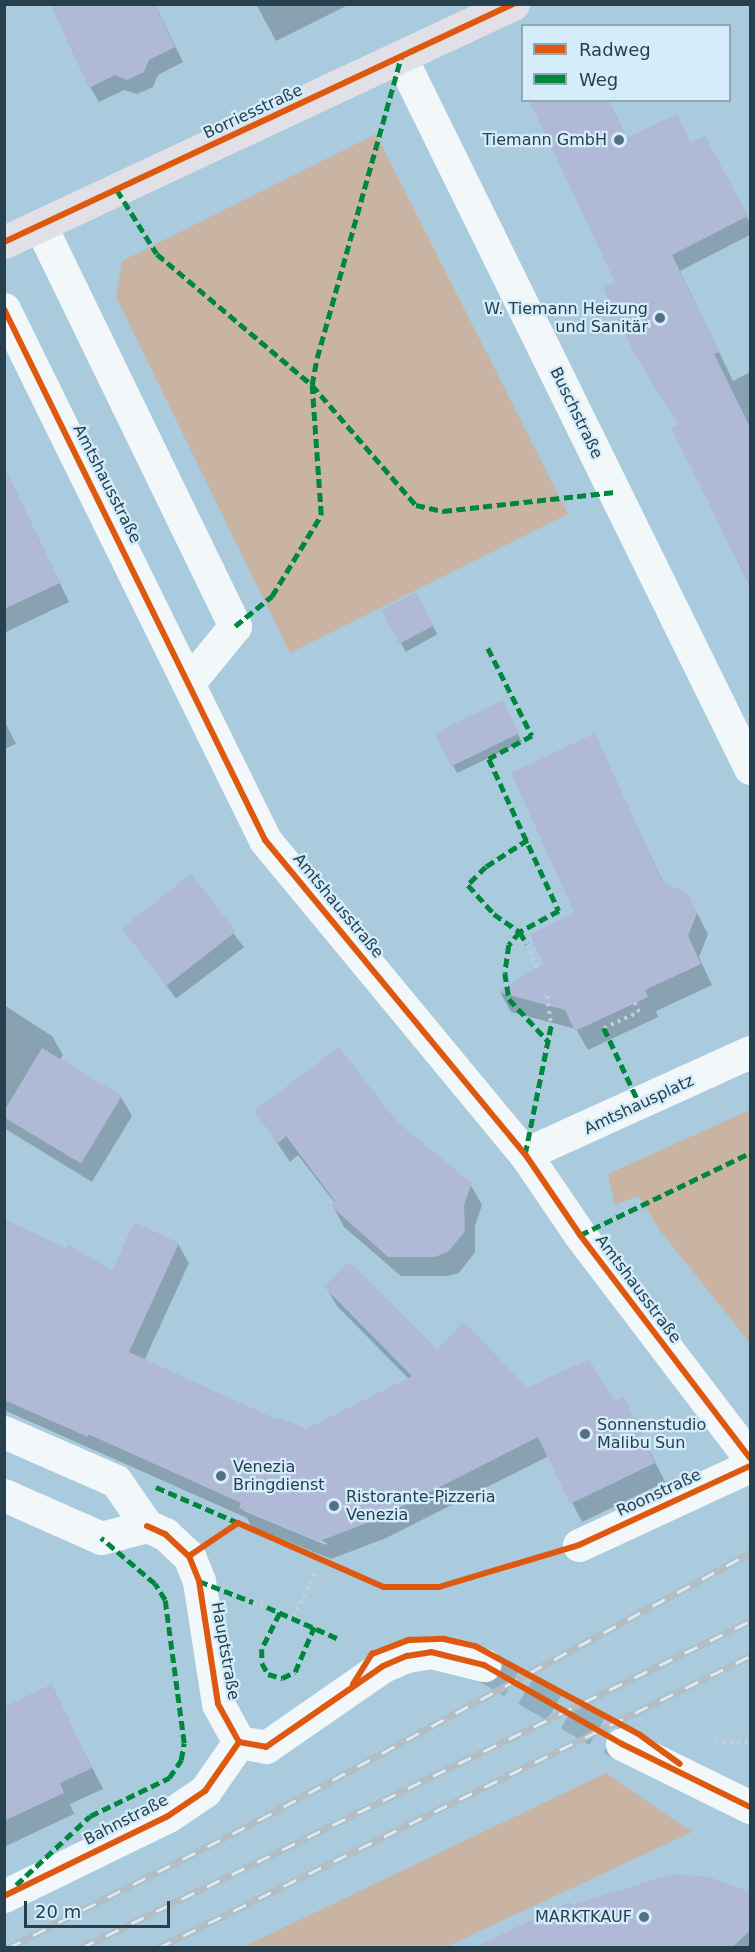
<!DOCTYPE html>
<meta charset="utf-8">
<style>
body{margin:0}
#map{position:relative;width:755px;height:1952px;overflow:hidden;background:#aacbde;font-family:"DejaVu Sans",sans-serif}
div>[style]{position:absolute}
.green>*{inset:0;background:#c9b3a2}
.shadow>*{inset:0;background:#0003;transform-origin:0 0}
.building>*{inset:0;background:#b0b9d6;transform-origin:0 0}
.minor-tunnel>*{height:33px;margin-top:-16.5px;transform-origin:0;background:repeating-linear-gradient(90deg,#90afc1 0 33px,transparent 0 49px)}
.path>*{height:4px;margin-top:-2px;transform-origin:0;background:repeating-linear-gradient(90deg,#c4ced5 0 3px,transparent 0 7.5px)}
.minor>*{height:33px;margin:-16.5px;padding:0 16.5px;transform-origin:16.5px;border-radius:16.5px;background:#f2f7fa}
.major>*{height:33px;margin:-16.5px;padding:0 16.5px;transform-origin:16.5px;border-radius:16.5px;background:#e1e0e6}
.rail>*{height:7px;margin-top:-3.5px;transform-origin:0;background:repeating-linear-gradient(90deg,#d5edfb 0 14px,#b4bdc1 0 28px);box-sizing:border-box;border-block:2px solid #b4bdc1}
.quiet>*{height:4.5px;margin-top:-2.25px;transform-origin:0;background:repeating-linear-gradient(90deg,#00873e 0 9px,transparent 0 13.5px)}
.cycleway>*{height:6px;margin:-3px;padding:0 3px;transform-origin:3px;border-radius:3px;background:#de580f}
.dots>*{width:16px;height:16px;translate:-50% -50%;box-sizing:border-box;border:3px solid #d5edfb;border-radius:50%}
span{translate:-50% -50%;white-space:nowrap;text-align:center;line-height:1.15;-webkit-text-stroke:4.5px #d5edfb;paint-order:stroke}
.street-label{font-size:16px;color:#27404e}
.poi-label{font-size:16px;color:#27404e}
.right{translate:-100% -50%;text-align:right}
.left{translate:0 -50%;text-align:left}
.frame{position:absolute;inset:0;border:6px solid #27404e;pointer-events:none}
.legend{position:absolute;left:521px;top:24px;width:210px;height:78px;box-sizing:border-box;background:#d5edfb;border:2px solid #8fa8b6;margin:0;padding:8px 10px;list-style:none;font-size:18px;color:#27404e}
.legend li{display:flex;align-items:center;gap:12px;height:30px}
.legend b{width:30px;border:2px solid #8fa8b6}
.scale{position:absolute;left:24px;top:1901px;width:146px;height:27px;box-sizing:border-box;border:3px solid #27404e;border-top:0;padding-left:8px;font-size:18px;line-height:21px;white-space:nowrap;color:#27404e;-webkit-text-stroke:4px #d5edfb;paint-order:stroke}
</style>
<div id="map">
<div class="green">
<div style="clip-path:polygon(376px 134px,568px 514px,290px 653px,116px 297px,122px 261px)"></div>
<div style="clip-path:polygon(750px 1110px,750px 1343px,662px 1233px,638px 1196px,615px 1205px,608px 1174px)"></div>
<div style="clip-path:polygon(606px 1773px,692px 1832px,446px 1947px,243px 1947px)"></div>
</div>
<div class="shadow">
<div style="clip-path:polygon(155px 4px,183px 62px,158px 75px,153px 87px,137px 94px,124px 90px,99px 102px,90px 87px)"></div>
<div style="clip-path:polygon(256px 4px,350px 4px,276px 41px)"></div>
<div style="clip-path:polygon(537px 100px,608px 100px,627px 139px,692px 144px,714px 154px,750px 223px,750px 235px,680px 271px,733px 381px,750px 372px,750px 586px,673px 429px,680px 425px)"></div>
<div style="clip-path:polygon(4px 467px,69px 602px,4px 633px)"></div>
<div style="left:415px;top:594px;width:46px;height:36px;rotate:61deg"></div>
<div style="clip-path:polygon(506px 710px,522px 742px,457px 773px,437px 734px)"></div>
<div style="clip-path:polygon(4px 720px,16px 744px,4px 749px)"></div>
<div style="clip-path:polygon(594px 735px,665px 886px,687px 894px,708px 934px,699px 957px,712px 985px,656px 1011px,658px 1017px,588px 1050px,576px 1029px,511px 1012px,500px 992px,545px 964px,576px 913px)"></div>
<div style="left:191px;top:877px;width:88px;height:85px;rotate:53deg"></div>
<div style="clip-path:polygon(4px 1005px,52px 1036px,63px 1055px,60px 1060px,121px 1097px,132px 1116px,92px 1182px,4px 1128px)"></div>
<div style="clip-path:polygon(256px 1111px,395px 1123px,470px 1184px,482px 1205px,475px 1226px,475px 1252px,459px 1273px,447px 1276px,401px 1276px,344px 1227px,333px 1206px,335px 1203px,298px 1155px,290px 1162px)"></div>
<div style="clip-path:polygon(evenodd,4px 1221px,113px 1273px,178px 1244px,189px 1263px,144px 1361px,279px 1422px,306px 1431px,409px 1379px,337px 1306px,326px 1287px,437px 1351px,527px 1390px,613px 1403px,624px 1399px,665px 1482px,582px 1522px,549px 1456px,386px 1538px,331px 1559px,251px 1526px,247px 1518px,4px 1410px,4px 1221px,244px 1508px,327px 1543px,326px 1545px,244px 1511px,244px 1508px)"></div>
<div style="clip-path:polygon(51px 1686px,103px 1789px,70px 1804px,74px 1814px,4px 1847px,4px 1708px)"></div>
<div style="clip-path:polygon(743px 1890px,750px 1896px,750px 1948px,478px 1948px,569px 1904px,572px 1907px)"></div>
</div>
<div class="building">
<div style="clip-path:polygon(50px 4px,155px 4px,175px 47px,149px 60px,144px 72px,127px 80px,115px 75px,89px 88px)"></div>
<div style="clip-path:polygon(529px 100px,608px 100px,626px 138px,677px 114px,691px 143px,705px 136px,748px 216px,672px 255px,719px 352px,714px 354px,750px 427px,750px 585px,671px 428px,678px 425px,635px 355px,603px 288px,615px 282px)"></div>
<div style="clip-path:polygon(4px 466px,60px 583px,4px 609px)"></div>
<div style="left:416px;top:592px;width:38px;height:39px;rotate:62deg"></div>
<div style="left:503px;top:700px;width:37px;height:76px;rotate:64deg"></div>
<div style="clip-path:polygon(595px 733px,663px 883px,688px 893px,697px 913px,688px 936px,701px 964px,645px 990px,648px 997px,575px 1031px,565px 1010px,498px 992px,543px 964px,530px 935px,574px 912px,511px 773px)"></div>
<div style="left:191px;top:874px;width:73px;height:88px;rotate:52deg"></div>
<div style="clip-path:polygon(339px 1047px,397px 1122px,472px 1183px,464px 1205px,465px 1231px,448px 1252px,435px 1257px,388px 1257px,331px 1206px,335px 1201px,286px 1136px,278px 1143px,254px 1111px)"></div>
<div style="left:42px;top:1048px;width:93px;height:79px;rotate:31deg"></div>
<div style="clip-path:polygon(4px 1219px,66px 1248px,68px 1244px,112px 1271px,134px 1222px,179px 1243px,129px 1352px,278px 1420px,279px 1417px,306px 1429px,412px 1376px,324px 1287px,349px 1262px,437px 1349px,464px 1321px,527px 1388px,589px 1359px,614px 1401px,624px 1397px,655px 1463px,570px 1504px,538px 1437px,375px 1520px,320px 1541px,239px 1508px,241px 1503px,88px 1434px,88px 1437px,4px 1400px)"></div>
<div style="clip-path:polygon(52px 1684px,92px 1768px,60px 1783px,64px 1793px,4px 1821px,4px 1707px)"></div>
<div style="clip-path:polygon(672px 1874px,709px 1877px,750px 1892px,750px 1930px,733px 1947px,475px 1947px,570px 1902px,572px 1905px)"></div>
</div>
<div class="minor-tunnel">
<div style="left:484px;top:1665px;width:159px;rotate:29.8deg"></div>
</div>
<div class="path">
<div style="left:527px;top:944px;width:26px;rotate:69deg"></div>
<div style="left:547px;top:996px;width:29px;rotate:82deg"></div>
<div style="left:604px;top:1028px;width:38px;rotate:-25deg"></div>
<div style="left:639px;top:1012px;width:10px;rotate:-114deg"></div>
<div style="left:253px;top:1602px;width:15px;rotate:20deg"></div>
<div style="left:294px;top:1617px;width:53px;rotate:-64.4deg"></div>
<div style="left:715px;top:1741px;width:35px;rotate:2deg"></div>
</div>
<div class="minor">
<div style="left:401px;top:58px;width:791px;rotate:63.82deg"></div>
<div style="left:41px;top:227px;width:444px;rotate:64.1deg"></div>
<div style="left:235px;top:626px;width:71px;rotate:129.3deg"></div>
<div style="left:4px;top:309px;width:592px;rotate:63.82deg"></div>
<div style="left:265px;top:840px;width:408px;rotate:50.4deg"></div>
<div style="left:525px;top:1154px;width:98px;rotate:55.8deg"></div>
<div style="left:580px;top:1235px;width:280px;rotate:52.7deg"></div>
<div style="left:525px;top:1154px;width:247px;rotate:-24.4deg"></div>
<div style="left:4px;top:1432px;width:122px;rotate:23.6deg"></div>
<div style="left:116px;top:1481px;width:55px;rotate:55.4deg"></div>
<div style="left:147px;top:1526px;width:20px;rotate:24deg"></div>
<div style="left:165px;top:1534px;width:33px;rotate:43deg"></div>
<div style="left:189px;top:1556px;width:27px;rotate:68deg"></div>
<div style="left:199px;top:1581px;width:124px;rotate:81.2deg"></div>
<div style="left:218px;top:1704px;width:43px;rotate:61.1deg"></div>
<div style="left:4px;top:1495px;width:106px;rotate:23.9deg"></div>
<div style="left:101px;top:1538px;width:48px;rotate:-14.6deg"></div>
<div style="left:579px;top:1545px;width:188px;rotate:-24.8deg"></div>
<div style="left:239px;top:1742px;width:27px;rotate:10deg"></div>
<div style="left:266px;top:1747px;width:142px;rotate:-34.7deg"></div>
<div style="left:383px;top:1666px;width:26px;rotate:-23deg"></div>
<div style="left:407px;top:1656px;width:24px;rotate:-9deg"></div>
<div style="left:431px;top:1652px;width:55px;rotate:13.8deg"></div>
<div style="left:622px;top:1744px;width:143px;rotate:26.2deg"></div>
<div style="left:4px;top:1896px;width:182px;rotate:-26deg"></div>
<div style="left:168px;top:1816px;width:45px;rotate:-34deg"></div>
<div style="left:205px;top:1791px;width:60px;rotate:-55.2deg"></div>
</div>
<div class="major">
<div style="left:4px;top:242px;width:562px;rotate:-25.06deg"></div>
</div>
<div class="rail">
<div style="left:8px;top:1948px;width:282px;rotate:-27deg"></div>
<div style="left:259px;top:1820px;width:559px;rotate:-28.54deg"></div>
<div style="left:81px;top:1948px;width:745px;rotate:-26.05deg"></div>
<div style="left:158px;top:1948px;width:660px;rotate:-26.25deg"></div>
</div>
<div class="quiet">
<div style="left:117px;top:190px;width:75px;rotate:58deg"></div>
<div style="left:157px;top:254px;width:203px;rotate:40.2deg"></div>
<div style="left:312px;top:385px;width:159px;rotate:49.1deg"></div>
<div style="left:416px;top:505px;width:28px;rotate:13deg"></div>
<div style="left:443px;top:511px;width:173px;rotate:-6.3deg"></div>
<div style="left:235px;top:626px;width:48px;rotate:-39deg"></div>
<div style="left:272px;top:596px;width:95px;rotate:-58.8deg"></div>
<div style="left:321px;top:515px;width:130px;rotate:-94deg"></div>
<div style="left:312px;top:385px;width:27px;rotate:-80deg"></div>
<div style="left:317px;top:358px;width:312px;rotate:-74.4deg"></div>
<div style="left:488px;top:648px;width:98px;rotate:63.4deg"></div>
<div style="left:532px;top:736px;width:49px;rotate:151.9deg"></div>
<div style="left:489px;top:759px;width:167px;rotate:65.3deg"></div>
<div style="left:559px;top:911px;width:44px;rotate:151.7deg"></div>
<div style="left:520px;top:932px;width:14px;rotate:60deg"></div>
<div style="left:528px;top:840px;width:50px;rotate:147.3deg"></div>
<div style="left:486px;top:867px;width:25px;rotate:135deg"></div>
<div style="left:468px;top:885px;width:39px;rotate:48deg"></div>
<div style="left:494px;top:914px;width:32px;rotate:35deg"></div>
<div style="left:520px;top:932px;width:17px;rotate:130deg"></div>
<div style="left:509px;top:945px;width:28px;rotate:98deg"></div>
<div style="left:505px;top:973px;width:26px;rotate:81deg"></div>
<div style="left:509px;top:999px;width:59px;rotate:47.1deg"></div>
<div style="left:604px;top:1028px;width:85px;rotate:64.9deg"></div>
<div style="left:525px;top:1154px;width:132px;rotate:-78.6deg"></div>
<div style="left:580px;top:1235px;width:189px;rotate:-25.8deg"></div>
<div style="left:156px;top:1487px;width:93px;rotate:23.5deg"></div>
<div style="left:199px;top:1581px;width:58px;rotate:21.3deg"></div>
<div style="left:267px;top:1607px;width:79px;rotate:24deg"></div>
<div style="left:280px;top:1613px;width:40px;rotate:116.6deg"></div>
<div style="left:262px;top:1649px;width:14px;rotate:90deg"></div>
<div style="left:262px;top:1663px;width:13px;rotate:61deg"></div>
<div style="left:268px;top:1674px;width:15px;rotate:16deg"></div>
<div style="left:282px;top:1678px;width:14px;rotate:-25deg"></div>
<div style="left:295px;top:1672px;width:49px;rotate:-67.1deg"></div>
<div style="left:16px;top:1885px;width:101px;rotate:-43deg"></div>
<div style="left:90px;top:1816px;width:88px;rotate:-25.7deg"></div>
<div style="left:169px;top:1778px;width:22px;rotate:-56deg"></div>
<div style="left:181px;top:1760px;width:17px;rotate:-80deg"></div>
<div style="left:184px;top:1743px;width:144px;rotate:-97.6deg"></div>
<div style="left:165px;top:1600px;width:19px;rotate:-122deg"></div>
<div style="left:155px;top:1584px;width:71px;rotate:-139.6deg"></div>
</div>
<div class="cycleway">
<div style="left:4px;top:242px;width:562px;rotate:-25.06deg"></div>
<div style="left:4px;top:309px;width:592px;rotate:63.82deg"></div>
<div style="left:265px;top:840px;width:408px;rotate:50.4deg"></div>
<div style="left:525px;top:1154px;width:98px;rotate:55.8deg"></div>
<div style="left:580px;top:1235px;width:280px;rotate:52.7deg"></div>
<div style="left:147px;top:1526px;width:20px;rotate:24deg"></div>
<div style="left:165px;top:1534px;width:33px;rotate:43deg"></div>
<div style="left:189px;top:1556px;width:27px;rotate:68deg"></div>
<div style="left:199px;top:1581px;width:124px;rotate:81.2deg"></div>
<div style="left:218px;top:1704px;width:43px;rotate:61.1deg"></div>
<div style="left:189px;top:1556px;width:59px;rotate:-34deg"></div>
<div style="left:238px;top:1523px;width:159px;rotate:23.7deg"></div>
<div style="left:384px;top:1587px;width:55px"></div>
<div style="left:439px;top:1587px;width:146px;rotate:-16.7deg"></div>
<div style="left:579px;top:1545px;width:188px;rotate:-24.8deg"></div>
<div style="left:353px;top:1684px;width:36px;rotate:-58deg"></div>
<div style="left:372px;top:1654px;width:40px;rotate:-21deg"></div>
<div style="left:409px;top:1640px;width:35px;rotate:-2deg"></div>
<div style="left:444px;top:1639px;width:32px;rotate:13deg"></div>
<div style="left:475px;top:1646px;width:187px;rotate:28.3deg"></div>
<div style="left:640px;top:1735px;width:49px;rotate:35.9deg"></div>
<div style="left:239px;top:1742px;width:27px;rotate:10deg"></div>
<div style="left:266px;top:1747px;width:142px;rotate:-34.7deg"></div>
<div style="left:383px;top:1666px;width:26px;rotate:-23deg"></div>
<div style="left:407px;top:1656px;width:24px;rotate:-9deg"></div>
<div style="left:431px;top:1652px;width:55px;rotate:13.8deg"></div>
<div style="left:484px;top:1665px;width:159px;rotate:29.8deg"></div>
<div style="left:622px;top:1744px;width:143px;rotate:26.2deg"></div>
<div style="left:4px;top:1896px;width:182px;rotate:-26deg"></div>
<div style="left:168px;top:1816px;width:45px;rotate:-34deg"></div>
<div style="left:205px;top:1791px;width:60px;rotate:-55.2deg"></div>
</div>
<div class="dots">
<div style="left:619px;top:140px;background:#557180"></div>
<div style="left:660px;top:318px;background:#557180"></div>
<div style="left:585px;top:1434px;background:#557180"></div>
<div style="left:221px;top:1476px;background:#557180"></div>
<div style="left:334px;top:1506px;background:#557180"></div>
<div style="left:644px;top:1917px;background:#557180"></div>
</div>
<div class="street-label">
<span style="left:253px;top:112px;rotate:-25deg">Borriesstraße</span>
<span style="left:576px;top:413px;rotate:64deg">Buschstraße</span>
<span style="left:107px;top:484px;rotate:63deg">Amtshausstraße</span>
<span style="left:338px;top:906px;rotate:50deg">Amtshausstraße</span>
<span style="left:639px;top:1105px;rotate:-25deg">Amtshausplatz</span>
<span style="left:638px;top:1289px;rotate:53deg">Amtshausstraße</span>
<span style="left:659px;top:1493px;rotate:-25deg">Roonstraße</span>
<span style="left:225px;top:1651px;rotate:80deg">Hauptstraße</span>
<span style="left:126px;top:1820px;rotate:-27deg">Bahnstraße</span>
</div>
<div class="poi-label">
<span class="right" style="left:607px;top:140px">Tiemann GmbH</span>
<span class="right" style="left:648px;top:318px">W. Tiemann Heizung<br>und Sanitär</span>
<span class="left" style="left:597px;top:1434px">Sonnenstudio<br>Malibu Sun</span>
<span class="left" style="left:233px;top:1476px">Venezia<br>Bringdienst</span>
<span class="left" style="left:346px;top:1506px">Ristorante-Pizzeria<br>Venezia</span>
<span class="right" style="left:632px;top:1917px">MARKTKAUF</span>
</div>
<div class="frame"></div>
<ul class="legend">
<li><b style="height:8px;background:#de580f"></b>Radweg</li>
<li><b style="height:8px;background:#00873e"></b>Weg</li>
</ul>
<div class="scale">20 m</div>
</div>
